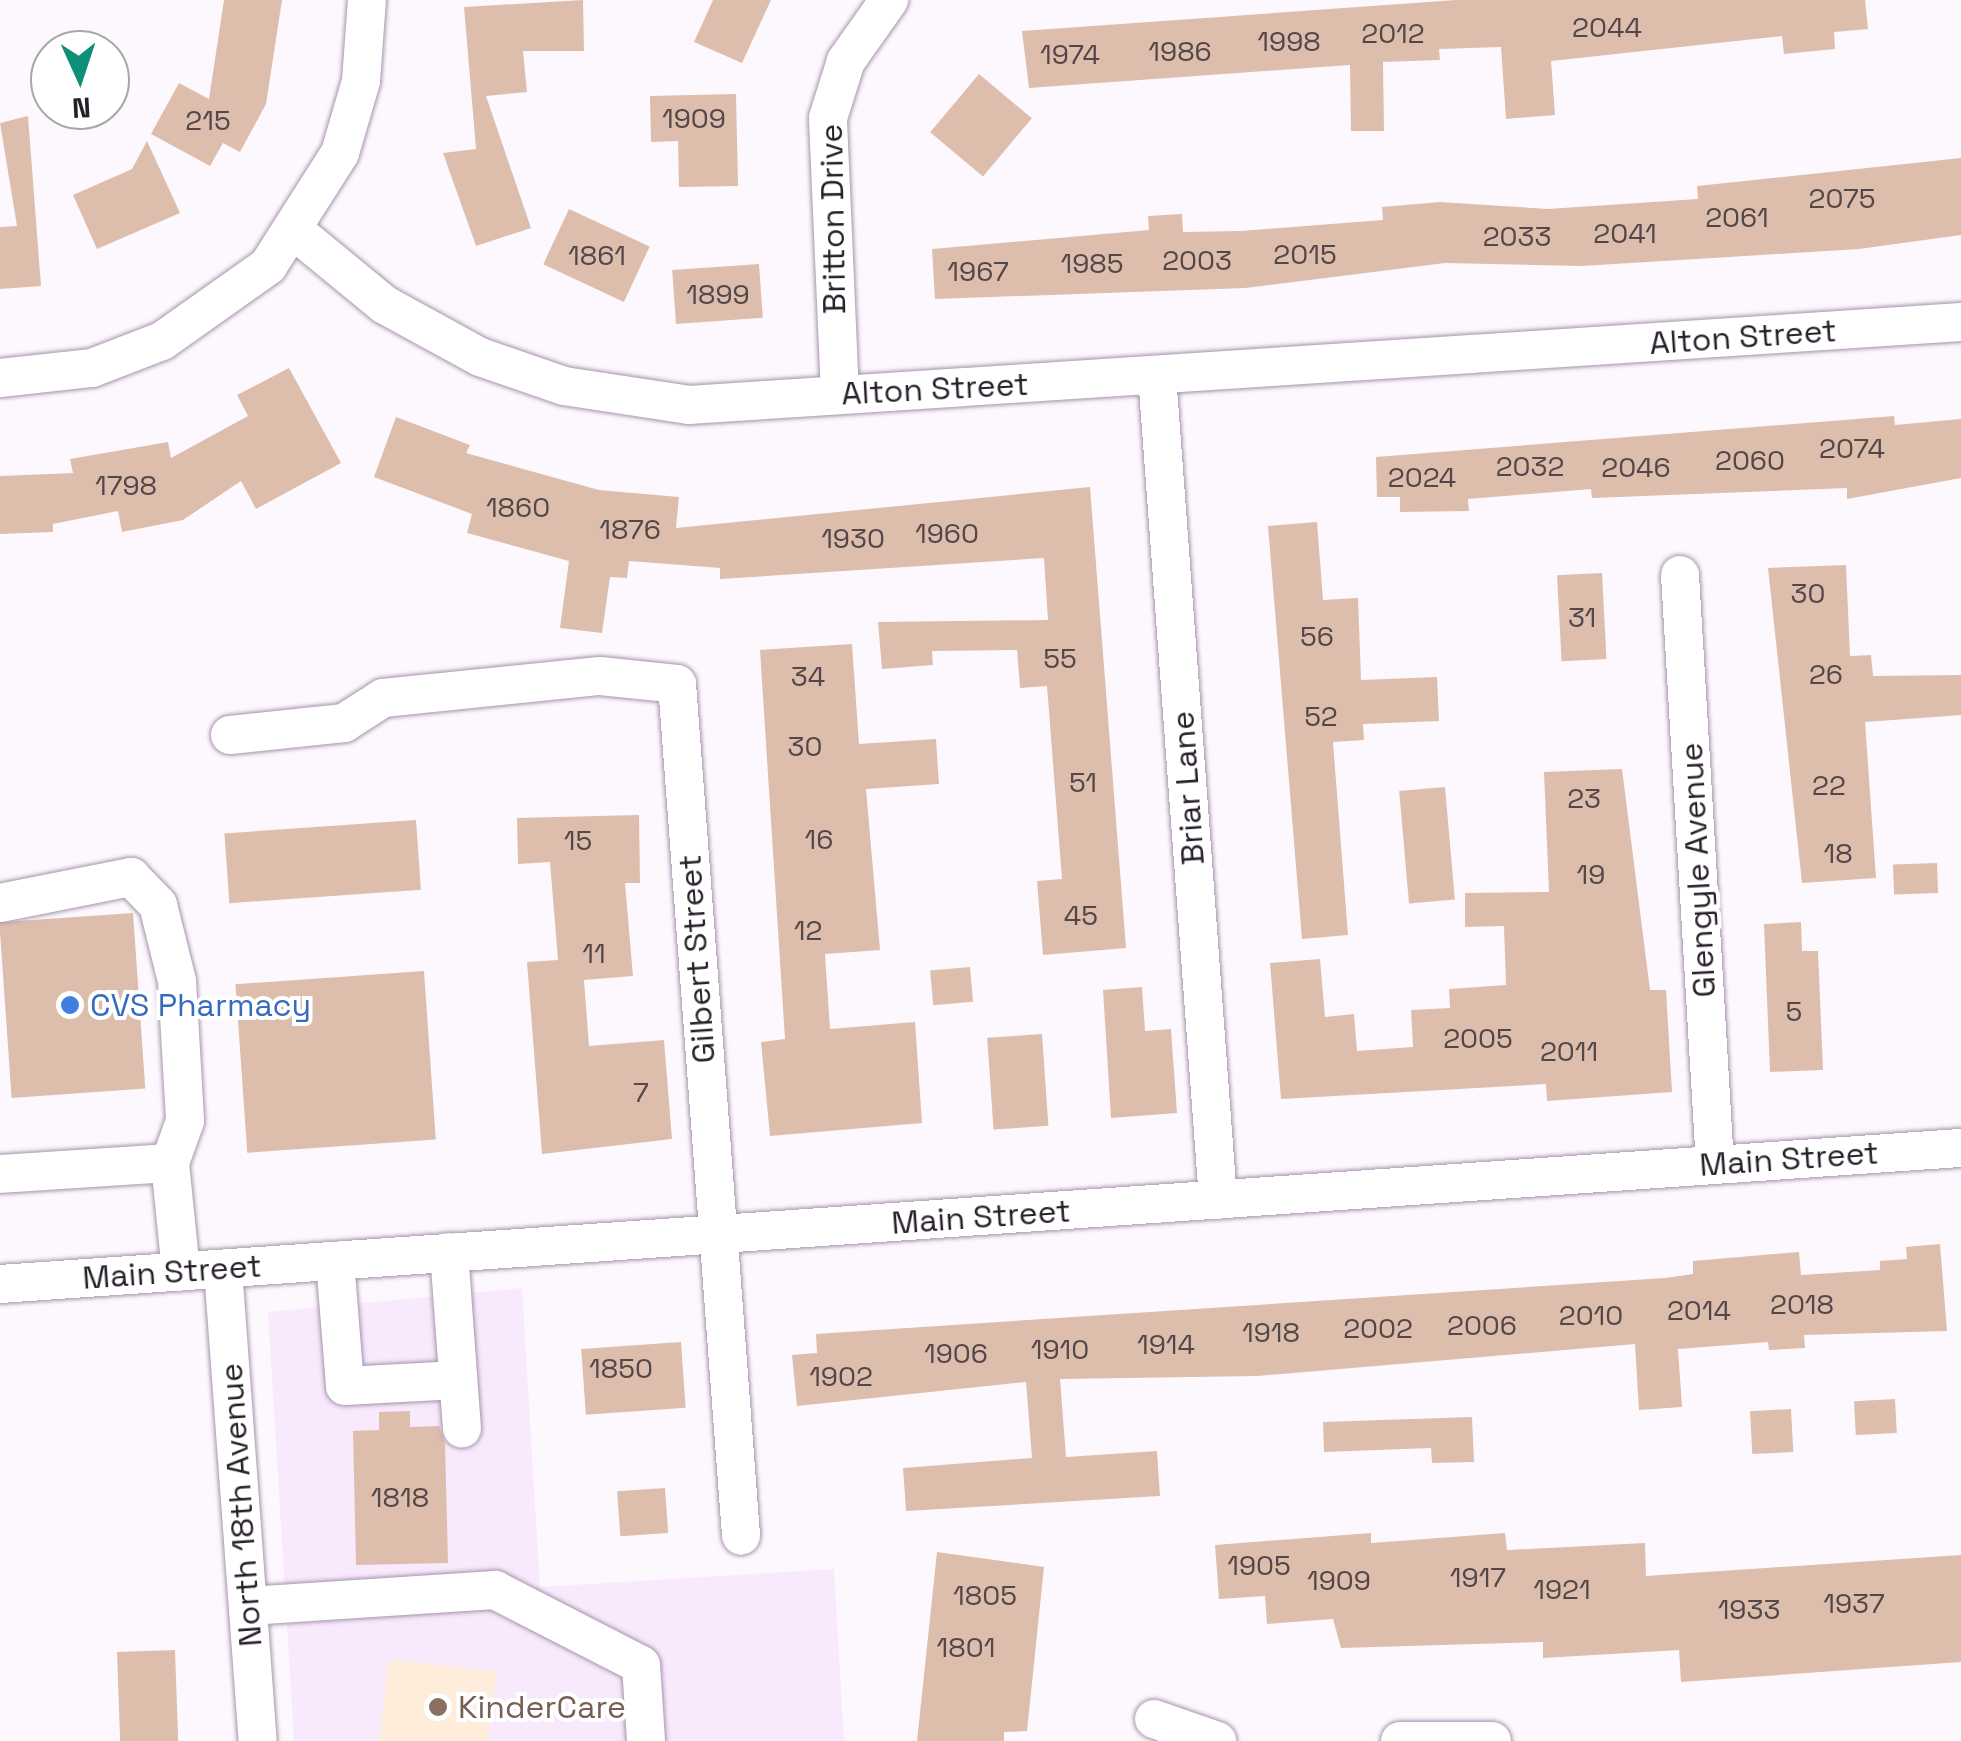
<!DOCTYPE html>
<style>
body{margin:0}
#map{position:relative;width:1961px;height:1741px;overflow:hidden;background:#fdf8fe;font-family:"Space Grotesk",sans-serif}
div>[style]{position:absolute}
.built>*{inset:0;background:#f9e9fd}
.education>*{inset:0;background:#feeddb}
.building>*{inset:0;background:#ddbead;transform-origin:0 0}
.roads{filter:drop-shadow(0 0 2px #a793ac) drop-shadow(0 0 2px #a793ac)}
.minor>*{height:38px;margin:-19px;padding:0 19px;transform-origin:19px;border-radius:19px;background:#fff}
.dots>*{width:28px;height:28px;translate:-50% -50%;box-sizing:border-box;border:5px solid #fff;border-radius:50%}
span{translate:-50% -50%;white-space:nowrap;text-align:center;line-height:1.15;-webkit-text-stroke:8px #fff;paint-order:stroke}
.number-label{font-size:28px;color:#54474a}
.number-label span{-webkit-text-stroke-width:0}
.street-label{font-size:32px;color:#271f29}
.shop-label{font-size:32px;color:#366cbe}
.left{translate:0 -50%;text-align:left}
.education-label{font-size:32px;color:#785e54}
.north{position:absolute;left:30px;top:30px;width:100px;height:100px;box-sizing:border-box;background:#fff;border:2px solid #a9a5a9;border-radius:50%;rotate:177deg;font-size:28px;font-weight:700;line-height:40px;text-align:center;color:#271f29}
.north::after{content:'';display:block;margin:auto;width:35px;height:45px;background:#0e9078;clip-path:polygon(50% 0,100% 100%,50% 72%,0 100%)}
</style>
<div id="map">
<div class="built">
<div style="clip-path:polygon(522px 1288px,540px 1587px,834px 1569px,844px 1741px,294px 1741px,268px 1312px)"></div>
</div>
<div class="education">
<div style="clip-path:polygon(389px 1659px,497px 1672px,488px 1741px,379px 1741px)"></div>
</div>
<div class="building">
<div style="clip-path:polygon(224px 0,282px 0,266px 104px,240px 152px,223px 143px,210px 166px,151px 134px,179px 83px,209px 99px)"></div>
<div style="clip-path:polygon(583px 0,584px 51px,523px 51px,527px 92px,486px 96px,531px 228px,476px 246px,443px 153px,476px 149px,464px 7px)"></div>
<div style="clip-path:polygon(713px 0,771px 0,742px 63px,694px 42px)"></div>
<div style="clip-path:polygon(1456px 0,1865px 0,1868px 29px,1834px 32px,1835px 49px,1784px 54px,1782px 36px,1551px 61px,1555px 115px,1506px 119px,1501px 47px,1439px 49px,1440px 60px,1383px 62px,1384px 131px,1351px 131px,1350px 65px,1029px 88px,1022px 31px)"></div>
<div style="left:979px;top:74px;width:69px;height:76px;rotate:40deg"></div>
<div style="clip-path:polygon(736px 94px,738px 186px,679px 187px,678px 141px,651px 142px,650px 96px)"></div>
<div style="clip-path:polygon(28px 116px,41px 286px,0 289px,0 227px,17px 226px,0 123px)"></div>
<div style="clip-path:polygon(147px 141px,180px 213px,97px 249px,73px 195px,132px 169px)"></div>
<div style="clip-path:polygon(1961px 158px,1961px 235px,1859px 249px,1582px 266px,1445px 263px,1245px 288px,935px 299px,932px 249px,1149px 230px,1148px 216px,1182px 214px,1183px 232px,1241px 231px,1383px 220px,1382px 207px,1440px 202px,1548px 209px,1698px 199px,1697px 186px)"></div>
<div style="left:569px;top:209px;width:89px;height:61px;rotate:25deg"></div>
<div style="left:759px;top:264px;width:54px;height:87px;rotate:86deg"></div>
<div style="clip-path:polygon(289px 368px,341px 463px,256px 509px,241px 481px,183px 520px,122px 532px,118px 511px,53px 524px,53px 532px,0 534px,0 476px,73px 473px,70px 459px,168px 442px,171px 458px,248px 416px,237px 395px)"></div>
<div style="clip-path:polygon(1894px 416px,1895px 425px,1961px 419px,1961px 478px,1847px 499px,1847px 488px,1592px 498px,1591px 489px,1468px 499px,1469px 511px,1400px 512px,1400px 497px,1377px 497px,1376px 457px)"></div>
<div style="clip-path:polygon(396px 417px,470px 445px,466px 453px,599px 490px,679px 497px,676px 528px,1090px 487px,1126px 948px,1043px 955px,1037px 881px,1062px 879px,1047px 686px,1020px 688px,1017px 650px,932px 651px,933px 665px,882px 669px,878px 622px,1048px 620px,1044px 558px,720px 579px,720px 568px,629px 561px,627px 578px,610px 577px,602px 633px,560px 628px,569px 561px,467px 533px,472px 514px,374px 477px)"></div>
<div style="clip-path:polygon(1317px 522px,1323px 600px,1358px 598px,1361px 680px,1437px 677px,1439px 721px,1363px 724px,1364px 740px,1333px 742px,1348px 935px,1302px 939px,1268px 526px)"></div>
<div style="clip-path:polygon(1846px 565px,1850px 656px,1871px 655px,1873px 676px,1961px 675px,1961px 715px,1865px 722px,1876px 878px,1802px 883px,1768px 568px)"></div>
<div style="left:1602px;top:573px;width:86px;height:45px;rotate:87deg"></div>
<div style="clip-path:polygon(852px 644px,859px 744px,936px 739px,939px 784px,866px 789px,880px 950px,825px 954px,830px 1029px,915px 1022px,922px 1123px,770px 1136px,761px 1042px,785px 1039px,760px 650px)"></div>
<div style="clip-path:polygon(1622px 769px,1650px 990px,1666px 990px,1672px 1092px,1547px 1101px,1546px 1084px,1281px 1099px,1270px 963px,1320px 959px,1325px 1017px,1354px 1014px,1357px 1051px,1413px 1047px,1411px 1010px,1450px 1008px,1449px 989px,1506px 985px,1504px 926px,1465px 927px,1465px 893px,1549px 892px,1544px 772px)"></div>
<div style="left:1445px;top:787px;width:113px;height:46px;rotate:85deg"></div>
<div style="clip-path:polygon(639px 815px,640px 883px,625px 883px,633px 976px,584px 980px,589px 1046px,664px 1040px,672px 1139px,542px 1154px,527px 962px,558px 960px,550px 862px,518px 864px,517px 818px)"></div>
<div style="left:416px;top:820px;width:70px;height:192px;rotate:86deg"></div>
<div style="left:1937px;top:863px;width:30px;height:44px;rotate:88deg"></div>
<div style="left:133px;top:913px;width:176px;height:134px;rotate:86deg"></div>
<div style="clip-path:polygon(1801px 922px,1802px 951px,1818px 951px,1823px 1070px,1770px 1072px,1764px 924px)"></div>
<div style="left:970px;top:967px;width:35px;height:40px;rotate:85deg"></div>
<div style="left:424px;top:971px;width:169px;height:189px;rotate:86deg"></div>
<div style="clip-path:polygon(1142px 987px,1145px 1031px,1171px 1029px,1177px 1113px,1111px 1118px,1103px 990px)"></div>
<div style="left:1042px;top:1034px;width:92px;height:55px;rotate:86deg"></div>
<div style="clip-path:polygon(1940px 1244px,1947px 1331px,1804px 1335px,1805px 1348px,1769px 1350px,1768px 1342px,1678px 1349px,1682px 1407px,1639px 1410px,1635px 1344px,1257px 1376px,1060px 1379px,1066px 1457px,1157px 1451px,1160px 1496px,906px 1511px,903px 1468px,1032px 1458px,1026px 1382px,797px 1406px,792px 1355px,817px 1353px,816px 1334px,1665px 1278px,1693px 1274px,1693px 1261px,1799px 1252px,1801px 1275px,1880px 1270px,1880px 1261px,1907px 1259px,1906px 1247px)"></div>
<div style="left:681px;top:1342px;width:66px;height:100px;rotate:86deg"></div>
<div style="left:1895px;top:1399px;width:34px;height:41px;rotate:87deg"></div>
<div style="left:1791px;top:1409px;width:43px;height:41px;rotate:87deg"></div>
<div style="clip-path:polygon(410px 1411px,410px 1427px,439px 1426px,445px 1443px,448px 1563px,356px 1565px,353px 1431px,379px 1430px,379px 1412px)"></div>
<div style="clip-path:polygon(1472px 1417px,1474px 1462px,1432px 1463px,1431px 1448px,1324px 1452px,1323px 1422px)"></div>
<div style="left:665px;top:1488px;width:45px;height:48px;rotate:86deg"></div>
<div style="clip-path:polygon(1371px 1533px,1371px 1543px,1505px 1533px,1507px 1550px,1645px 1543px,1646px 1576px,1961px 1555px,1961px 1662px,1681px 1682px,1679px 1650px,1543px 1658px,1543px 1642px,1341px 1648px,1333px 1619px,1267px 1624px,1265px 1596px,1219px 1599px,1215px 1545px)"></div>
<div style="clip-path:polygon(937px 1552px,1044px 1567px,1027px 1731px,1004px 1732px,1004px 1741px,917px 1741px)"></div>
<div style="left:175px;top:1650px;width:91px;height:58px;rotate:88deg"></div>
</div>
<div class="roads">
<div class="minor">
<div style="left:296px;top:232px;width:115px;rotate:39.4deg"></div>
<div style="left:385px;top:305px;width:108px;rotate:28.7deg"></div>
<div style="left:480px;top:357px;width:89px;rotate:19deg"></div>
<div style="left:564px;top:386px;width:126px;rotate:8.6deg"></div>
<div style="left:689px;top:405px;width:1275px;rotate:-3.73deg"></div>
<div style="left:1157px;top:375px;width:827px;rotate:85.77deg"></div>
<div style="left:0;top:378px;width:93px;rotate:-6.2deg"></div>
<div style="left:92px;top:368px;width:75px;rotate:-21.1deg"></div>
<div style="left:162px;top:341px;width:130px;rotate:-35.3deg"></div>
<div style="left:268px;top:266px;width:134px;rotate:-57.5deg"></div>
<div style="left:340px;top:153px;width:75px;rotate:-73.7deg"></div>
<div style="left:361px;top:81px;width:81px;rotate:-85.8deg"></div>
<div style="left:840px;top:395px;width:277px;rotate:-92.5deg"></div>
<div style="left:828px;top:118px;width:60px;rotate:-72.5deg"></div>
<div style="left:846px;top:61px;width:75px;rotate:-54.8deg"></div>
<div style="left:1680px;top:575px;width:590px;rotate:86.6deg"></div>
<div style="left:230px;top:735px;width:115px;rotate:-6deg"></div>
<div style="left:344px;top:723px;width:46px;rotate:-32.7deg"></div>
<div style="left:383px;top:698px;width:218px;rotate:-5.8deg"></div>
<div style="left:600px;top:676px;width:77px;rotate:5.9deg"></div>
<div style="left:677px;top:684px;width:854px;rotate:85.7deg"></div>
<div style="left:0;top:903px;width:134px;rotate:-11.2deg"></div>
<div style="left:131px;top:877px;width:39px;rotate:46deg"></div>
<div style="left:158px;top:905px;width:78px;rotate:76deg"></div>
<div style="left:177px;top:981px;width:140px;rotate:86.7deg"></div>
<div style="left:185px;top:1121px;width:45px;rotate:109.7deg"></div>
<div style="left:0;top:1174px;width:170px;rotate:-3.7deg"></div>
<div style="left:170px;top:1163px;width:109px;rotate:84.2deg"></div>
<div style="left:449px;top:1252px;width:177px;rotate:85.8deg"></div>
<div style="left:335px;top:1261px;width:125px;rotate:85.4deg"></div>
<div style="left:345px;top:1386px;width:113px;rotate:-3deg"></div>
<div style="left:223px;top:1269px;width:473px;rotate:85.8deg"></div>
<div style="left:0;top:1284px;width:1966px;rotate:-3.97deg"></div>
<div style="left:248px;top:1606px;width:248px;rotate:-3.7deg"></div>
<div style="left:495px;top:1590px;width:164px;rotate:27.2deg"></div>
<div style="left:641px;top:1665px;width:76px;rotate:86.2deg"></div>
<div style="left:1154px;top:1719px;width:67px;rotate:19.2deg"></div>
<div style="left:1400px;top:1741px;width:92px"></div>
</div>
</div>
<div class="dots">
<div style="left:70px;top:1005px;background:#3f7fe0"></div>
<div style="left:438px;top:1707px;background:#8d6e63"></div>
</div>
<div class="number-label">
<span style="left:1607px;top:27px">2044</span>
<span style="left:1393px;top:33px">2012</span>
<span style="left:1289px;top:41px">1998</span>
<span style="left:1180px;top:51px">1986</span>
<span style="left:1070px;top:54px">1974</span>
<span style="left:694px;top:118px">1909</span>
<span style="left:208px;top:120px">215</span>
<span style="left:1842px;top:198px">2075</span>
<span style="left:1737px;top:217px">2061</span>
<span style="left:1625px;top:233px">2041</span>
<span style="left:1517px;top:236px">2033</span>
<span style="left:1305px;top:254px">2015</span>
<span style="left:597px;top:255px">1861</span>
<span style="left:1197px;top:260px">2003</span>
<span style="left:1092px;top:263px">1985</span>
<span style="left:978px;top:271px">1967</span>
<span style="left:718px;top:294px">1899</span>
<span style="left:1852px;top:448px">2074</span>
<span style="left:1750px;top:460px">2060</span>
<span style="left:1530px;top:466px">2032</span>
<span style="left:1636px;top:467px">2046</span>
<span style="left:1422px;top:477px">2024</span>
<span style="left:126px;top:485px">1798</span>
<span style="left:518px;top:507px">1860</span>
<span style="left:630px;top:529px">1876</span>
<span style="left:947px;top:533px">1960</span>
<span style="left:853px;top:538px">1930</span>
<span style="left:1808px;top:593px">30</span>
<span style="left:1582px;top:617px">31</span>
<span style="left:1317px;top:636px">56</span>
<span style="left:1060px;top:658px">55</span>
<span style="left:1826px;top:674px">26</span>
<span style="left:808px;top:676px">34</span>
<span style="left:1321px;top:716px">52</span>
<span style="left:805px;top:746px">30</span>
<span style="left:1083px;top:782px">51</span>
<span style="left:1829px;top:785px">22</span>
<span style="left:1584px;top:798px">23</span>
<span style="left:819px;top:839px">16</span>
<span style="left:578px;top:840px">15</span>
<span style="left:1838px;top:853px">18</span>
<span style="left:1591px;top:874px">19</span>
<span style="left:1081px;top:915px">45</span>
<span style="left:808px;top:930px">12</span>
<span style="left:594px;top:953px">11</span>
<span style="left:1794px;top:1011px">5</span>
<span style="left:1478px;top:1038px">2005</span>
<span style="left:1569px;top:1051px">2011</span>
<span style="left:641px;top:1092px">7</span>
<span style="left:1802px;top:1304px">2018</span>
<span style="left:1699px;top:1310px">2014</span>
<span style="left:1591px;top:1315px">2010</span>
<span style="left:1482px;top:1325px">2006</span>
<span style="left:1378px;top:1328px">2002</span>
<span style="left:1271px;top:1332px">1918</span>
<span style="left:1166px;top:1344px">1914</span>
<span style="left:1060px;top:1349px">1910</span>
<span style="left:956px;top:1353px">1906</span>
<span style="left:621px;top:1368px">1850</span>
<span style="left:841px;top:1376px">1902</span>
<span style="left:400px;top:1497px">1818</span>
<span style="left:1259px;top:1565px">1905</span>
<span style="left:1478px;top:1577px">1917</span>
<span style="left:1339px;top:1580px">1909</span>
<span style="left:1562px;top:1589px">1921</span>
<span style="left:985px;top:1595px">1805</span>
<span style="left:1854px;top:1603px">1937</span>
<span style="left:1749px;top:1609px">1933</span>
<span style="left:966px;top:1647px">1801</span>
</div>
<div class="street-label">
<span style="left:833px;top:219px;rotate:-91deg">Britton Drive</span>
<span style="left:1743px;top:337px;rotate:-4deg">Alton Street</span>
<span style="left:935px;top:389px;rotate:-3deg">Alton Street</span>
<span style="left:1188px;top:788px;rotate:-94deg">Briar Lane</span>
<span style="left:1698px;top:870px;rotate:-93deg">Glengyle Avenue</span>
<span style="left:697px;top:959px;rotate:-94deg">Gilbert Street</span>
<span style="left:1789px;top:1159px;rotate:-4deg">Main Street</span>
<span style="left:981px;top:1217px;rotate:-4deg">Main Street</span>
<span style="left:172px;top:1272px;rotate:-4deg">Main Street</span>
<span style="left:241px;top:1505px;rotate:-94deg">North 18th Avenue</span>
</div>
<div class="shop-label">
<span class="left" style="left:90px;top:1005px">CVS Pharmacy</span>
</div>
<div class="education-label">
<span class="left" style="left:458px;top:1707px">KinderCare</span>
</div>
<div class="north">N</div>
</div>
